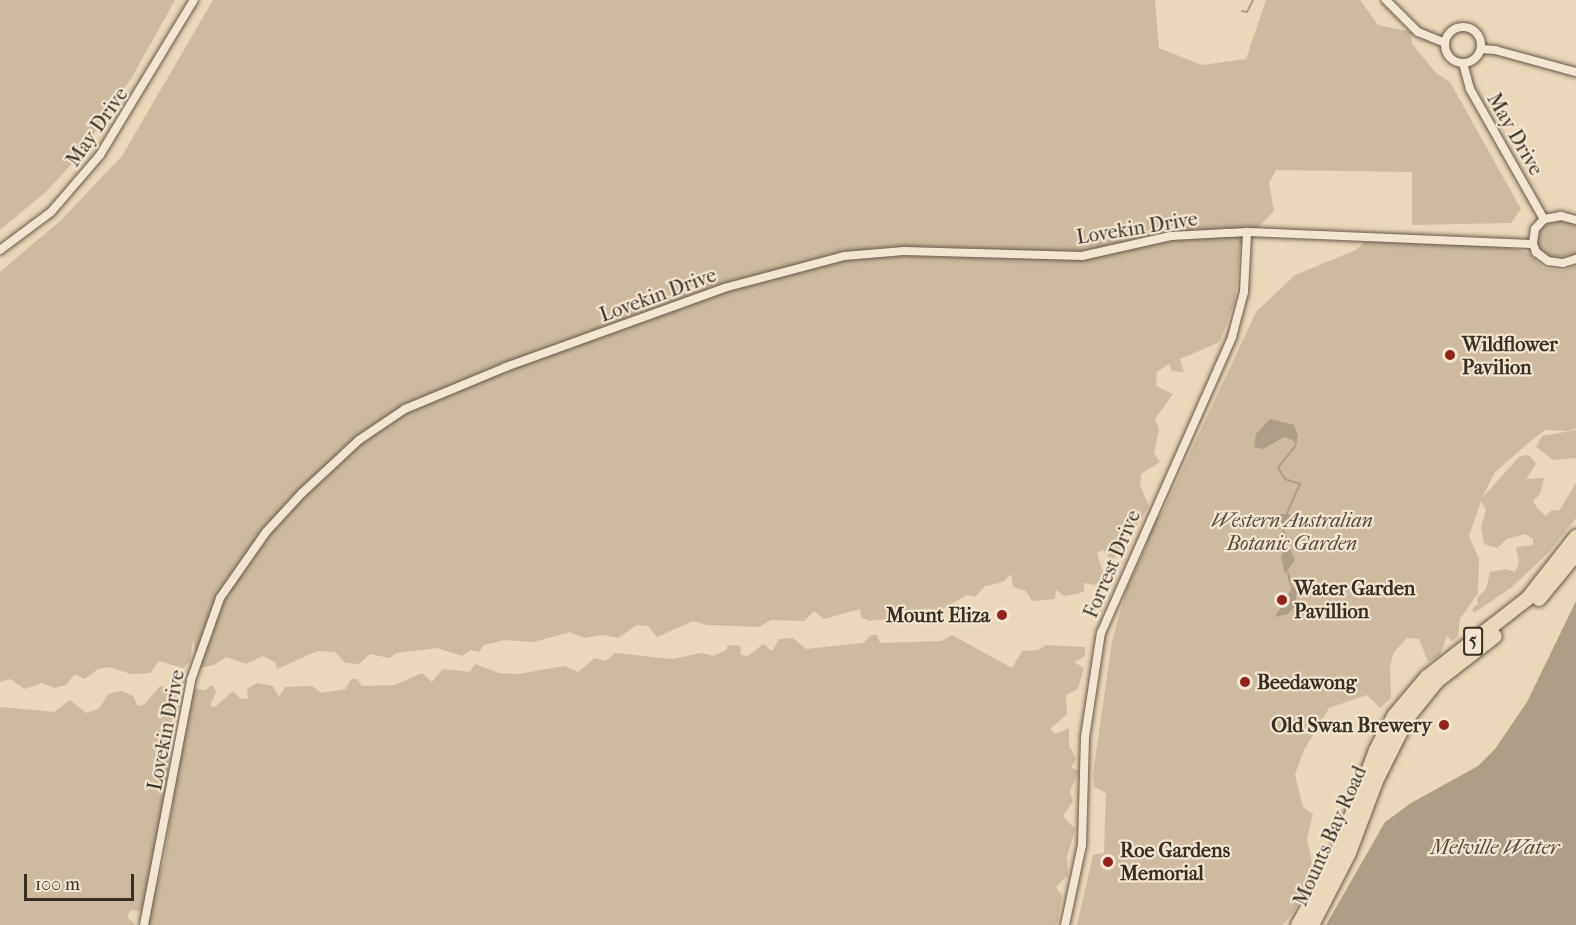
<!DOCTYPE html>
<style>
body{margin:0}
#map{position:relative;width:1576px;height:925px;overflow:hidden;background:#ebd7ba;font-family:"IM FELL French Canon",serif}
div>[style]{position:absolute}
.green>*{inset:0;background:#cdbaa0}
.water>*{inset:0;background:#ae9e87}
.stream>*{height:2px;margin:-1px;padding:0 1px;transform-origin:1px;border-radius:1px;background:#ae9e87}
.roads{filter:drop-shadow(0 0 2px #65594a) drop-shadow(0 0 2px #65594a)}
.minor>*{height:8px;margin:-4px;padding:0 4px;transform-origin:4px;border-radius:4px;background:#f2e5d2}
.minor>.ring{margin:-4px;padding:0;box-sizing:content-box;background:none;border:8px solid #f2e5d2;border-radius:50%}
.trunk>*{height:14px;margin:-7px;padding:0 7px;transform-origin:7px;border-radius:7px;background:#ebd7ba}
.dots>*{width:16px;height:16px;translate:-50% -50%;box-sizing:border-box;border:3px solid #f2e5d2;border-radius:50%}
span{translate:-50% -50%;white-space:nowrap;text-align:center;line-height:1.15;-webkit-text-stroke:4.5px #f2e5d2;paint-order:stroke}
.shield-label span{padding:2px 4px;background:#f2e5d2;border:2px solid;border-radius:4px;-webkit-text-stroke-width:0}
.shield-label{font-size:18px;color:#382f24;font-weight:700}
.street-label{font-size:20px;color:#382f24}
.poi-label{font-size:20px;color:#382f24;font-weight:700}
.left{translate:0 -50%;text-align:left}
.right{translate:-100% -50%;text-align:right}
.park-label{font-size:20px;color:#564b3d;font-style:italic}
.water-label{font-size:21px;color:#564b3d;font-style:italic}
.scale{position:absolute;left:24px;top:874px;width:110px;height:27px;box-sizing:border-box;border:3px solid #382f24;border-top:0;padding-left:8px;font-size:18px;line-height:21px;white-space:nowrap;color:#382f24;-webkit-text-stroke:4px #f2e5d2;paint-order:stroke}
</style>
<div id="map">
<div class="green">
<div style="clip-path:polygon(0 0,175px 0,131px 79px,106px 111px,88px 146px,47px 191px,0 230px)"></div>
<div style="clip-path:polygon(213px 0,1155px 0,1159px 48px,1202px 65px,1246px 59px,1266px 0,1360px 0,1378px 25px,1411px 32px,1412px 44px,1436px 73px,1450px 82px,1521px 209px,1511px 223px,1412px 225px,1412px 172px,1276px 170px,1269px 183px,1274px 211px,1240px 246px,1235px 300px,1220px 342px,1180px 359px,1184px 372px,1172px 371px,1169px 364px,1157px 372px,1156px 386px,1173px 394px,1155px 419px,1159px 429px,1154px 453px,1160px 462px,1141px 474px,1140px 485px,1149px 506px,1133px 531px,1123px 530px,1127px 541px,1118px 555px,1111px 560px,1103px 550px,1097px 553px,1105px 579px,1095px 585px,1084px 583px,1084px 591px,1077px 594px,1064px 596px,1056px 590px,1055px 599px,1032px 601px,1026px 591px,1013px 587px,1011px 574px,1003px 582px,985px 586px,975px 597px,967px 595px,941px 610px,922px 609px,916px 614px,903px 609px,896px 618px,869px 621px,861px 617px,860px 609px,824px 619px,814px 611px,804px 621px,771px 620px,759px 627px,707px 625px,693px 621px,657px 637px,648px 626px,637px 625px,618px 638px,603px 635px,584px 638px,570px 632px,534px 642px,504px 640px,484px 645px,479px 652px,471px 650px,462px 656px,437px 648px,397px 653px,389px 658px,370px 654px,359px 664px,345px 663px,335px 652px,317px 651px,277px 669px,276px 663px,263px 656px,246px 664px,226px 657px,214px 665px,199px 668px,193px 640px,190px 661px,183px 668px,159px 661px,150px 673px,131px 674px,109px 667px,98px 669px,85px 679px,75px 674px,66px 685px,55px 688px,41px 683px,25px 689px,10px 679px,0 682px,0 272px,61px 220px,122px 156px)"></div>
<div style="clip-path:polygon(1559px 221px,1576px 224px,1576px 255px,1548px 258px,1537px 247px,1537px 237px,1544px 226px)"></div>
<div style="clip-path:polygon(1366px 241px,1508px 247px,1529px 253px,1543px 268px,1562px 271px,1576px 266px,1576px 428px,1569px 431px,1545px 430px,1532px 440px,1495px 472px,1482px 498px,1520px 456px,1529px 455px,1536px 464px,1526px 479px,1544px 478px,1540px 494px,1533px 501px,1538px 509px,1546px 516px,1552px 510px,1559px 511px,1576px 483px,1576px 518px,1548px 553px,1512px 587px,1474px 613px,1472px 609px,1478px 604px,1477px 598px,1486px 589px,1490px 572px,1506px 569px,1515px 572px,1519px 563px,1516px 547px,1533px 545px,1533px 539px,1525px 534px,1507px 539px,1497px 548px,1484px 544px,1481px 527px,1486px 510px,1481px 501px,1469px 536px,1479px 559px,1478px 593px,1460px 619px,1458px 637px,1452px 641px,1447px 636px,1440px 655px,1428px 662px,1419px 639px,1407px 638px,1394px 652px,1390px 666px,1391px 698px,1380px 708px,1367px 695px,1329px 708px,1304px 750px,1295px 775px,1303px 807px,1313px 814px,1307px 838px,1313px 869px,1303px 898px,1283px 925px,1077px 925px,1093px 855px,1104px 853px,1106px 793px,1094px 787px,1093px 774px,1112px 641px,1127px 588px,1146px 547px,1150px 526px,1162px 513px,1256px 312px,1295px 275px,1356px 250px)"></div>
<div style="clip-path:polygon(1576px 430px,1576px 458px,1553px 460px,1536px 447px,1542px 436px)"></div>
<div style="clip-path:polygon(871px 635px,877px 635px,880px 643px,941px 641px,952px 635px,1012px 668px,1022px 651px,1038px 650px,1046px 645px,1085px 647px,1085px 656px,1074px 662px,1084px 668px,1078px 689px,1066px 695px,1067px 714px,1050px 729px,1055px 734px,1069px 728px,1069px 745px,1076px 759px,1071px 767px,1079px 771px,1070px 791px,1073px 801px,1063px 816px,1075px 829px,1067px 857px,1068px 875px,1056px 887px,1062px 896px,1057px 925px,146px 925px,164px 860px,191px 688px,205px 690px,212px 685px,216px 692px,210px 706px,215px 707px,233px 691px,241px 699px,248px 698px,247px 689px,257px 683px,273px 686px,279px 697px,285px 687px,312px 686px,321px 693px,346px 689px,351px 679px,357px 679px,362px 686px,395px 685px,422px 673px,432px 682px,443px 669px,470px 672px,475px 664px,499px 673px,518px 674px,564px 666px,578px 672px,595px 658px,606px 661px,615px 653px,672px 659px,702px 653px,713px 656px,726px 650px,728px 645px,740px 646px,741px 655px,748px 656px,763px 644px,772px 651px,779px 639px,793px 638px,806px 649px,863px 643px)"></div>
<div style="clip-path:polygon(160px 686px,176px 690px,179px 711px,172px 721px,165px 806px,150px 896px,141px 911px,131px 910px,127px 917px,136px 925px,0 925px,0 707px,54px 712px,70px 700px,86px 713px,99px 709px,108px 694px,121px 691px,133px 696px,138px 706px,144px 705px)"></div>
</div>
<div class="water">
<div style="clip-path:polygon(1270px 419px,1294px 425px,1298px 436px,1296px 446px,1293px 440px,1284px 437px,1263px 449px,1254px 447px,1256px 434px)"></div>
<div style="clip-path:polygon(1281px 514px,1290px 514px,1296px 523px,1283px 529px,1274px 528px,1271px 521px)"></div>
<div style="clip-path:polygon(1287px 542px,1295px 560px,1285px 574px,1281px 557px)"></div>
<div style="clip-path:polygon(1290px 583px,1297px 590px,1295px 606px,1288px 614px,1275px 617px,1291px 590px)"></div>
<div style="clip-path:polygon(1576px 601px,1576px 925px,1326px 925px,1385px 822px,1411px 803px,1478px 766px,1495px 749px,1527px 702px)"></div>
</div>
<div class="stream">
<div style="left:1242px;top:11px;width:5px;rotate:11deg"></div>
<div style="left:1247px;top:12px;width:13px;rotate:-63deg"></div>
<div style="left:1287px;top:513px;width:32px;rotate:-66deg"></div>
<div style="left:1300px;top:484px;width:16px;rotate:-162deg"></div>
<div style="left:1285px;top:479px;width:13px;rotate:-122deg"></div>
<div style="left:1278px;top:468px;width:28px;rotate:-52deg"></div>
<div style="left:1283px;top:529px;width:14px;rotate:73deg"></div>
<div style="left:1288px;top:573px;width:10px;rotate:79deg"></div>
</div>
<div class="roads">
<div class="minor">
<div style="left:1386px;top:0;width:45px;rotate:45deg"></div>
<div style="left:1418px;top:32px;width:29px;rotate:22deg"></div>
<div class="ring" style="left:1445px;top:27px;width:28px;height:28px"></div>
<div style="left:1481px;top:49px;width:14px;rotate:4deg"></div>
<div style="left:1495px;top:50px;width:84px;rotate:15.2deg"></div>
<div style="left:1463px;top:63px;width:27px;rotate:75deg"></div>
<div style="left:1470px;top:89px;width:150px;rotate:60.4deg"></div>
<div style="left:1576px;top:220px;width:16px;rotate:-165deg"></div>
<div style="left:1561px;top:216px;width:17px;rotate:170deg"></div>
<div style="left:1544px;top:219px;width:13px;rotate:132deg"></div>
<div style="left:1535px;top:229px;width:15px;rotate:98deg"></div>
<div style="left:1533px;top:244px;width:9px;rotate:69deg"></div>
<div style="left:1536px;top:252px;width:15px;rotate:37deg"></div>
<div style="left:1548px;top:261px;width:15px;rotate:8deg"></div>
<div style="left:1563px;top:263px;width:14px;rotate:-17deg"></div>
<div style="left:0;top:250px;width:64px;rotate:-36.7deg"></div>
<div style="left:51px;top:212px;width:75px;rotate:-49.3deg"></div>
<div style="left:100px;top:155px;width:181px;rotate:-58.8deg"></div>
<div style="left:144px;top:925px;width:249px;rotate:-79.1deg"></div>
<div style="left:191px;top:680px;width:87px;rotate:-70.5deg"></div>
<div style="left:220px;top:598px;width:80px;rotate:-55.1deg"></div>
<div style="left:266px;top:532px;width:53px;rotate:-47.3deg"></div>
<div style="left:302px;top:493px;width:78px;rotate:-42.9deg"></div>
<div style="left:359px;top:440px;width:55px;rotate:-34deg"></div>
<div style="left:405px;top:409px;width:109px;rotate:-22.6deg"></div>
<div style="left:506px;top:367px;width:232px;rotate:-19.9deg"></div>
<div style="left:724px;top:288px;width:124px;rotate:-14.9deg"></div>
<div style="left:844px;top:256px;width:60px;rotate:-4.8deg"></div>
<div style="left:904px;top:251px;width:178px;rotate:1.6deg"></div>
<div style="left:1082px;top:256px;width:91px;rotate:-12.7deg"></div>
<div style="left:1171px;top:236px;width:76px;rotate:-3deg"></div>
<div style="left:1247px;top:232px;width:286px;rotate:2.4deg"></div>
<div style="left:1065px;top:925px;width:82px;rotate:-78deg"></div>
<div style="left:1082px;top:845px;width:108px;rotate:-88.4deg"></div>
<div style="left:1085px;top:737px;width:105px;rotate:-81.3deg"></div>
<div style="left:1101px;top:633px;width:324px;rotate:-66.1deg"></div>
<div style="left:1232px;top:337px;width:47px;rotate:-75.1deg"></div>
<div style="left:1244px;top:292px;width:60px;rotate:-87.1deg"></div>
</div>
<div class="trunk">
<div style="left:1539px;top:599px;width:58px;rotate:-50.6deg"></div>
<div style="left:1298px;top:925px;width:73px;rotate:-60.3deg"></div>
<div style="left:1334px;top:862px;width:120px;rotate:-69.4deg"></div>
<div style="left:1376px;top:750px;width:38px;rotate:-62deg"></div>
<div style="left:1394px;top:716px;width:51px;rotate:-49.8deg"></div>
<div style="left:1427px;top:677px;width:128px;rotate:-38deg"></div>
<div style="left:1528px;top:598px;width:78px;rotate:-51.8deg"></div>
<div style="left:1312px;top:925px;width:81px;rotate:-62.8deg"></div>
<div style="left:1349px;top:853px;width:77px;rotate:-69.4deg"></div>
<div style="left:1376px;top:781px;width:72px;rotate:-63.4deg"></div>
<div style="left:1408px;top:717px;width:46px;rotate:-51.1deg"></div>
<div style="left:1437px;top:681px;width:73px;rotate:-37.8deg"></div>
</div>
</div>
<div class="dots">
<div style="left:1450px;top:355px;background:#8f2418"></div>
<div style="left:1282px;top:600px;background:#8f2418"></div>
<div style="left:1002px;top:615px;background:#8f2418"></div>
<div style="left:1245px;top:682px;background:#8f2418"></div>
<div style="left:1444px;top:725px;background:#8f2418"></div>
<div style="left:1108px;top:862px;background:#8f2418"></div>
</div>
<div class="shield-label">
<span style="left:1473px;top:641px">5</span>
</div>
<div class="street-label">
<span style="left:97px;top:127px;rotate:-55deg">May Drive</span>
<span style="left:1515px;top:134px;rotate:60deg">May Drive</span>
<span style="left:1137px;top:228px;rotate:-9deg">Lovekin Drive</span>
<span style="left:658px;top:295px;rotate:-20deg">Lovekin Drive</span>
<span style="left:1112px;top:564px;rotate:-67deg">Forrest Drive</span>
<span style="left:166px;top:730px;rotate:-79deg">Lovekin Drive</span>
<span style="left:1330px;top:836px;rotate:-66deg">Mounts Bay Road</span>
</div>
<div class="poi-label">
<span class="left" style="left:1462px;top:356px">Wildflower<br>Pavilion</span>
<span class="left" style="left:1294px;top:600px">Water Garden<br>Pavillion</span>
<span class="right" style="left:990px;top:615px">Mount Eliza</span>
<span class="left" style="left:1257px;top:682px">Beedawong</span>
<span class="right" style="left:1432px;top:725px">Old Swan Brewery</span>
<span class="left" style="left:1120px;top:862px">Roe Gardens<br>Memorial</span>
</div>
<div class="park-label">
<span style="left:1292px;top:532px">Western Australian<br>Botanic Garden</span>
</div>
<div class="water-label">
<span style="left:1495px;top:847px">Melville Water</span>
</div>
<div class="scale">100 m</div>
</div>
